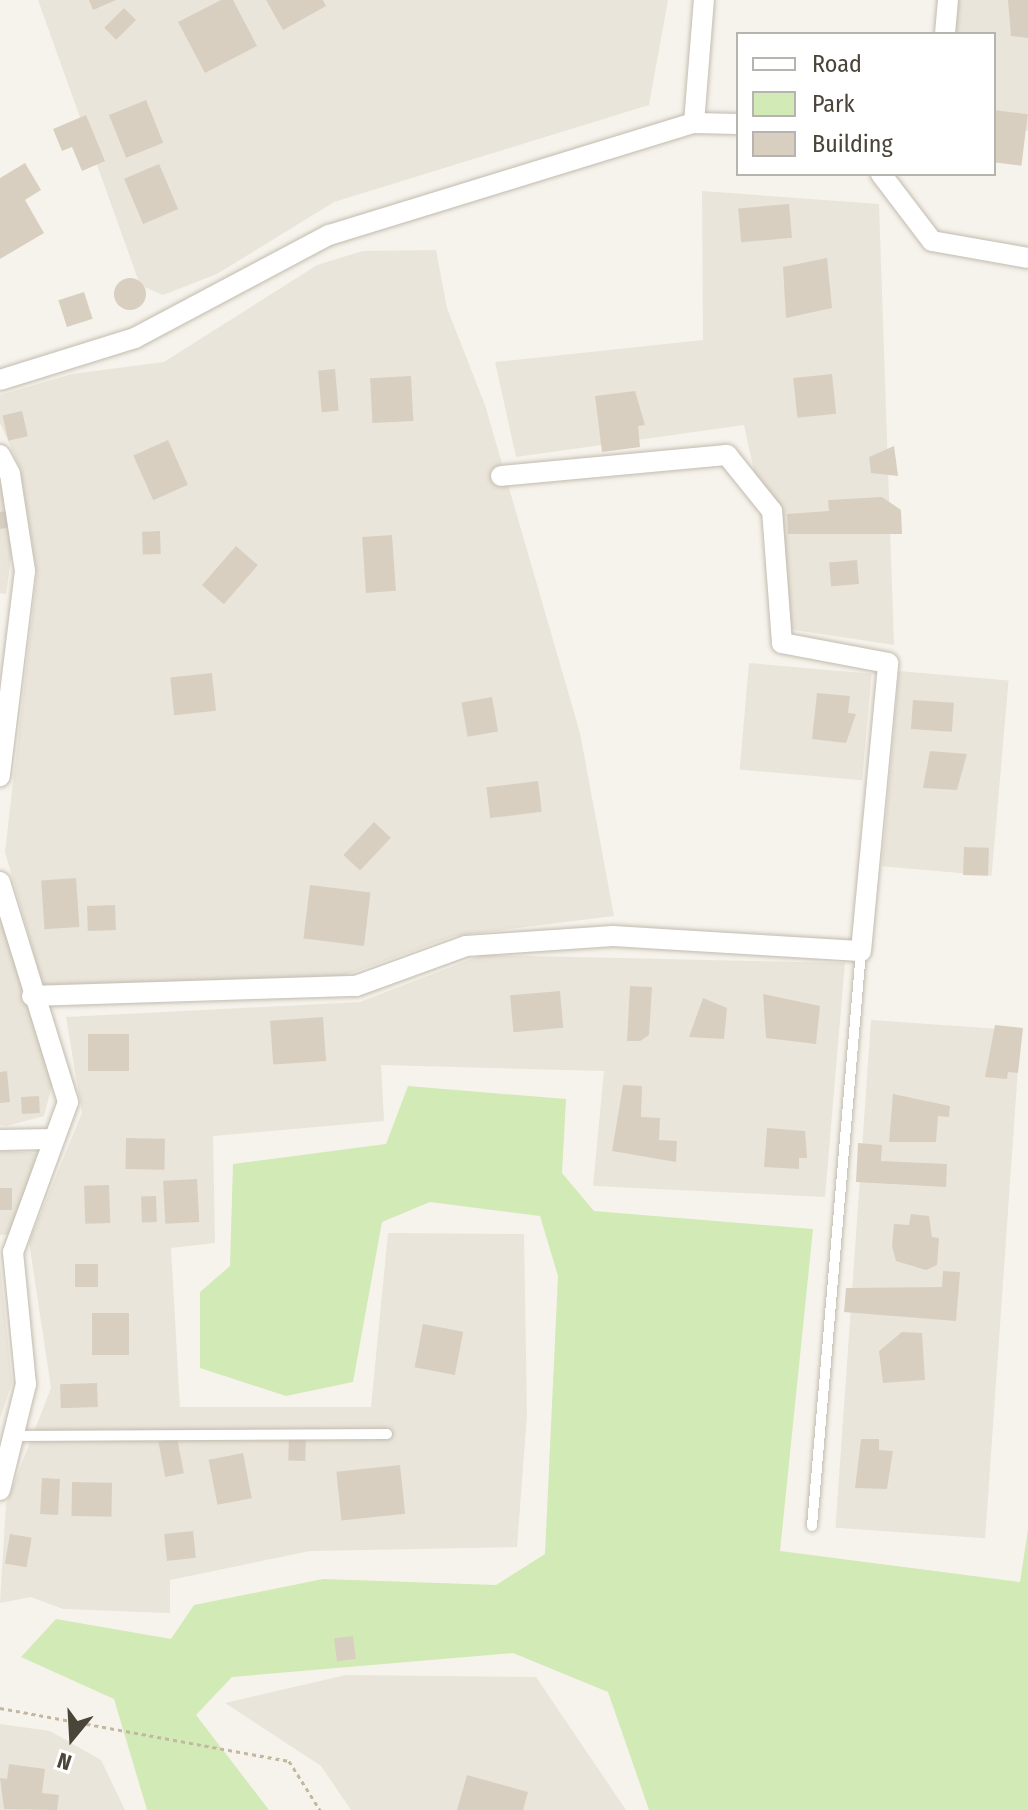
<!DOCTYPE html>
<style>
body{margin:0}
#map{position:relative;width:1028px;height:1810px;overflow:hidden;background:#f6f3ec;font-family:"Fira Sans Condensed",sans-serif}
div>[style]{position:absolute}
.residential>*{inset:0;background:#eae5da;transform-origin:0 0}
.green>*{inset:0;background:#d2eab5}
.building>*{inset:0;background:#d8cfc1;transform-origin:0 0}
.round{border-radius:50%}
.path>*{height:3px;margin-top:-1.5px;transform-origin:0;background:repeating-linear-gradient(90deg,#c4b79f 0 4px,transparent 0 8px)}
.roads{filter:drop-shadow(0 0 2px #c2bbae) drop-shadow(0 0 2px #c2bbae)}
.service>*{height:10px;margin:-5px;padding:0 5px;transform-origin:5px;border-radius:5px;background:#fff}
.minor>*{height:20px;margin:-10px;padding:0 10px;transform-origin:10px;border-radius:10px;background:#fff}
span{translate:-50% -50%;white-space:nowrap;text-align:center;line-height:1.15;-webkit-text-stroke:7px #fff;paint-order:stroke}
.legend{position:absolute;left:736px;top:32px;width:260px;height:144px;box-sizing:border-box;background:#fff;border:2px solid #b7b4b0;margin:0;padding:10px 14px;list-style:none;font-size:24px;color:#4b4439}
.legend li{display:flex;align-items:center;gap:16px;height:40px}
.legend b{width:40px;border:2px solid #b7b4b0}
.north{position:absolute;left:32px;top:1698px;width:80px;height:80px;-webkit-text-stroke:6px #fff;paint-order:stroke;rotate:198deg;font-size:22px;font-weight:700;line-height:32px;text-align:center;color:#4b4439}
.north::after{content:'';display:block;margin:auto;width:28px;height:36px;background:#4b4439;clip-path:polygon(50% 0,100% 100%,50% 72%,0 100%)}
</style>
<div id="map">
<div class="residential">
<div style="clip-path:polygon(38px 0,668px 0,649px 105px,334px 202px,217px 274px,163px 295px,140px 285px)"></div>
<div style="clip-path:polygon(952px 0,1028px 0,1028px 131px,994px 128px,994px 34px,948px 34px)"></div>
<div style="clip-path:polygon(702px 191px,879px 204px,894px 645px,788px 629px,744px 425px,516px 457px,495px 362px,703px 340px)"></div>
<div style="clip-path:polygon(436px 250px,447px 308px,485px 405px,580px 733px,614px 916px,454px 936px,343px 976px,43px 985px,5px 852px,37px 574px,20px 468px,0 423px,0 395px,72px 374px,164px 362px,317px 265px,363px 251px)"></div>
<div style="clip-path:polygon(0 478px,15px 531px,6px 594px,0 593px)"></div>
<div style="left:749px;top:663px;width:123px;height:107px;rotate:5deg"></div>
<div style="left:899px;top:671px;width:110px;height:196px;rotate:5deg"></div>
<div style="clip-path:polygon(0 911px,53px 1082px,44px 1116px,6px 1126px,0 1125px)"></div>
<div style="clip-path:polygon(482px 955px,845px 963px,825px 1197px,593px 1186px,604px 1071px,381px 1065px,384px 1121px,213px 1136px,215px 1243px,171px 1248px,180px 1407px,371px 1407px,388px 1233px,524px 1234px,527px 1415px,517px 1547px,310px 1551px,170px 1580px,170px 1613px,63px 1609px,31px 1597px,0 1603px,6px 1504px,51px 1388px,29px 1242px,82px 1113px,66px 1017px,360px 1002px)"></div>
<div style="left:871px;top:1020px;width:150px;height:509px;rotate:4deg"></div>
<div style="clip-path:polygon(0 1151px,37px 1153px,13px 1234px,0 1235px)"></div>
<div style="clip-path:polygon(0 1263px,12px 1383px,0 1418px)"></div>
<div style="clip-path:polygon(346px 1675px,536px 1677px,626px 1810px,351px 1810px,321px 1766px,225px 1703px)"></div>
<div style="clip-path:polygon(0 1724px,50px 1731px,101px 1760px,125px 1810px,0 1810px)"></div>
</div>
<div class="green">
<div style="clip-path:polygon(408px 1086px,566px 1099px,562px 1173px,594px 1211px,813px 1229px,780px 1551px,1020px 1582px,1028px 1529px,1028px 1810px,649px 1810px,608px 1692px,513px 1653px,232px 1677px,196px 1715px,269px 1810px,147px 1810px,114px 1699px,21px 1657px,56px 1619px,171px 1639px,194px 1605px,323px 1579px,496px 1585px,545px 1554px,558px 1276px,540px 1216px,430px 1202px,382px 1222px,353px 1382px,286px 1396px,200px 1368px,200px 1292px,230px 1266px,233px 1164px,386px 1144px)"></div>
</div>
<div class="building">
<div style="clip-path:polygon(89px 0,116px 0,93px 10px)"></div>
<div style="clip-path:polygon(221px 0,233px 0,257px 46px,205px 73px,178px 22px)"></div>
<div style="clip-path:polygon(266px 0,323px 0,326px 6px,283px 30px)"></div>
<div style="clip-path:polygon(1008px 0,1028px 0,1028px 38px,1011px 36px)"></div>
<div style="left:124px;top:8px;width:17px;height:28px;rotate:45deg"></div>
<div style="left:146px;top:100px;width:46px;height:40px;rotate:68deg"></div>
<div style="left:994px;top:110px;width:34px;height:52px;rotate:7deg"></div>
<div style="clip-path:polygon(86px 115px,105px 161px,82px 171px,72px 147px,62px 151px,53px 129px)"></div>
<div style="clip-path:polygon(25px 163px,41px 190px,25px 200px,44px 233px,0 259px,0 178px)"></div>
<div style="left:159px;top:164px;width:49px;height:38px;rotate:67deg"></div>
<div style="left:789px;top:204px;width:34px;height:51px;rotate:85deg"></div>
<div style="clip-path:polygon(827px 258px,832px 308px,786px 318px,783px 267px)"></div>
<div class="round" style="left:114px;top:278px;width:32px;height:32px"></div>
<div style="left:84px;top:292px;width:28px;height:27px;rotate:72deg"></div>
<div style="left:335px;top:369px;width:42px;height:17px;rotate:85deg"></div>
<div style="left:832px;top:374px;width:40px;height:39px;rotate:84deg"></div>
<div style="left:411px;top:376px;width:45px;height:41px;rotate:87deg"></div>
<div style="clip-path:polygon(635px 391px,645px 425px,638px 426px,640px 447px,602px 452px,595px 396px)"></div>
<div style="left:22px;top:411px;width:26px;height:20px;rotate:77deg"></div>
<div style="left:168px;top:440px;width:49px;height:38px;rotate:66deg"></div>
<div style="clip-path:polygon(894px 446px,898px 476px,871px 473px,869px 457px)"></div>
<div style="clip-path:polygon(882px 497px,901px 510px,902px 534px,788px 534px,787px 514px,829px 511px,828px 500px)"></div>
<div style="clip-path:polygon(8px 511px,11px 527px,0 529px,0 512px)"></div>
<div style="left:160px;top:531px;width:23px;height:18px;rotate:88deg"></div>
<div style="left:392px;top:535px;width:56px;height:30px;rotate:86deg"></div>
<div style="left:236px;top:546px;width:29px;height:52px;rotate:41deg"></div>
<div style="left:857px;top:560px;width:24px;height:28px;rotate:85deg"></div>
<div style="left:212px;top:673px;width:38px;height:42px;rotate:84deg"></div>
<div style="clip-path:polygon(817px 693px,850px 696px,848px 713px,856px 714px,846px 743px,812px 739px)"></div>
<div style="left:492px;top:697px;width:35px;height:31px;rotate:80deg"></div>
<div style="left:913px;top:700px;width:41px;height:29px;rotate:4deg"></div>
<div style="clip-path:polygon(930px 751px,967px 754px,957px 790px,923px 788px)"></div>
<div style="left:538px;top:781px;width:31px;height:52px;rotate:83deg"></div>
<div style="left:374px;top:822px;width:23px;height:45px;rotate:43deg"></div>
<div style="left:964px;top:847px;width:25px;height:28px;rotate:2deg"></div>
<div style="left:76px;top:878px;width:49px;height:35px;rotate:86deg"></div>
<div style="left:310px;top:885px;width:61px;height:54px;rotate:7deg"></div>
<div style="left:115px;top:905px;width:25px;height:28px;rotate:88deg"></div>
<div style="clip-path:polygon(630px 986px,652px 987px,649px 1035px,640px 1041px,627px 1041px)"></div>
<div style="left:560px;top:991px;width:37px;height:50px;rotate:85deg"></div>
<div style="clip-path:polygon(763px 994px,820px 1006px,816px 1044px,766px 1038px)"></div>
<div style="clip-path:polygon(703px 998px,727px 1008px,724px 1039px,689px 1037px)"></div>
<div style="left:323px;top:1017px;width:44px;height:53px;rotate:86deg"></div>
<div style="clip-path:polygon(995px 1025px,1023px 1028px,1018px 1073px,1008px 1072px,1007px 1079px,985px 1077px)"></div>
<div style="left:88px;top:1034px;width:41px;height:37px"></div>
<div style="clip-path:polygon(7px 1071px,10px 1102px,0 1103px,0 1072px)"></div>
<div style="clip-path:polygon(623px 1085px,642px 1086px,641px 1117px,660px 1118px,659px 1140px,677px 1141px,676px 1162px,612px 1151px)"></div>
<div style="clip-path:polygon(893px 1094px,950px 1106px,949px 1117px,938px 1116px,936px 1142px,889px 1142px)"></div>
<div style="left:39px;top:1096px;width:17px;height:18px;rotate:87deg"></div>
<div style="clip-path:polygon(767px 1128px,805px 1131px,807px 1158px,799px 1158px,799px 1169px,764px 1167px)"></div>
<div style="left:126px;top:1138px;width:39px;height:31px;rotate:1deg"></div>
<div style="clip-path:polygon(858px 1143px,882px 1145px,881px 1161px,947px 1164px,946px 1187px,856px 1182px)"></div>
<div style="left:197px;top:1179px;width:43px;height:34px;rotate:87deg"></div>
<div style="left:109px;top:1185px;width:38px;height:25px;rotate:88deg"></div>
<div style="left:0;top:1188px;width:12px;height:22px"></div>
<div style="left:156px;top:1196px;width:26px;height:15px;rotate:88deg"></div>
<div style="clip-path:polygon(911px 1214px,929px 1216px,932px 1237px,939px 1238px,937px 1265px,926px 1270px,896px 1261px,892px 1246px,894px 1224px,909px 1225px)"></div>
<div style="left:75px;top:1264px;width:23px;height:23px"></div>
<div style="clip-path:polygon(943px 1271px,960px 1272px,956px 1321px,844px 1312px,846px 1288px,942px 1287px)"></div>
<div style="left:92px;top:1313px;width:37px;height:42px"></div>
<div style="left:423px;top:1324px;width:41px;height:44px;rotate:11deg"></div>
<div style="clip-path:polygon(902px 1332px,922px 1333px,925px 1380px,883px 1383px,879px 1351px)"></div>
<div style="left:97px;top:1383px;width:24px;height:37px;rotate:88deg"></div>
<div style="left:177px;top:1438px;width:36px;height:19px;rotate:79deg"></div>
<div style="left:306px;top:1438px;width:23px;height:17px;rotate:92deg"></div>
<div style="clip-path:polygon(861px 1439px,879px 1439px,879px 1450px,893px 1451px,887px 1489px,855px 1488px)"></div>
<div style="left:243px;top:1453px;width:46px;height:35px;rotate:79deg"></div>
<div style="left:400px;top:1465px;width:49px;height:64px;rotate:84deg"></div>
<div style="left:42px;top:1478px;width:18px;height:36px;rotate:3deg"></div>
<div style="left:72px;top:1482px;width:40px;height:34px;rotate:1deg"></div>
<div style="left:193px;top:1531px;width:27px;height:29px;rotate:84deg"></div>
<div style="left:10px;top:1534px;width:22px;height:30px;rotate:10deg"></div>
<div style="left:353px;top:1636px;width:23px;height:19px;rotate:83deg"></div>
<div style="clip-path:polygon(9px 1764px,45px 1769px,42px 1793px,59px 1795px,57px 1810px,4px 1809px,0 1778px,7px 1779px)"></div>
<div style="clip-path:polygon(467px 1775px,528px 1792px,523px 1810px,457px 1810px)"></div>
</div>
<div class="path">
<div style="left:0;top:1708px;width:294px;rotate:10.4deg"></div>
<div style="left:289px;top:1761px;width:58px;rotate:57.7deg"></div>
</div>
<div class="roads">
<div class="service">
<div style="left:18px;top:1436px;width:369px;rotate:-0.3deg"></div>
<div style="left:812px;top:1526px;width:577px;rotate:-85.13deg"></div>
</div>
<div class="minor">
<div style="left:945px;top:34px;width:34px;rotate:-85deg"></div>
<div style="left:694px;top:123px;width:44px;rotate:1.3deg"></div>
<div style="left:881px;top:174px;width:84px;rotate:52.7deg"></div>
<div style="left:932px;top:241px;width:97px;rotate:10deg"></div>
<div style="left:0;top:380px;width:141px;rotate:-17.3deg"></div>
<div style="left:135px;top:338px;width:220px;rotate:-28deg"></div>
<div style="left:329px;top:235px;width:382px;rotate:-17.1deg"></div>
<div style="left:694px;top:123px;width:123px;rotate:-85.4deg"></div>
<div style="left:0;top:455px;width:21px;rotate:62deg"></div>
<div style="left:10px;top:474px;width:98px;rotate:81.2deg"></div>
<div style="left:25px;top:571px;width:207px;rotate:97deg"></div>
<div style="left:0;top:882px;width:230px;rotate:72.8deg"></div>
<div style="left:68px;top:1102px;width:160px;rotate:110.1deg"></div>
<div style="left:13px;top:1252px;width:133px;rotate:84.4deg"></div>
<div style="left:26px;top:1384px;width:109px;rotate:103.8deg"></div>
<div style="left:32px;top:996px;width:324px;rotate:-1.8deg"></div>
<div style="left:356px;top:986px;width:117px;rotate:-20deg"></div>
<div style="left:466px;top:946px;width:147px;rotate:-3.9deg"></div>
<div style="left:613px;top:936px;width:248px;rotate:3.5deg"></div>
<div style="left:861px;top:951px;width:289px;rotate:-84.6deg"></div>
<div style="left:888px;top:663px;width:108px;rotate:-169.3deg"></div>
<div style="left:782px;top:643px;width:132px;rotate:-94.3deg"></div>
<div style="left:772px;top:511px;width:72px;rotate:-128.8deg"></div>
<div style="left:727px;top:455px;width:227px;rotate:174.7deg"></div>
<div style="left:0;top:1140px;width:53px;rotate:-1.1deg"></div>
</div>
</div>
<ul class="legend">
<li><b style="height:10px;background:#fff"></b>Road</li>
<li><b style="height:22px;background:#d2eab5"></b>Park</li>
<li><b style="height:22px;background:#d8cfc1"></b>Building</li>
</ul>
<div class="north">N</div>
</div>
